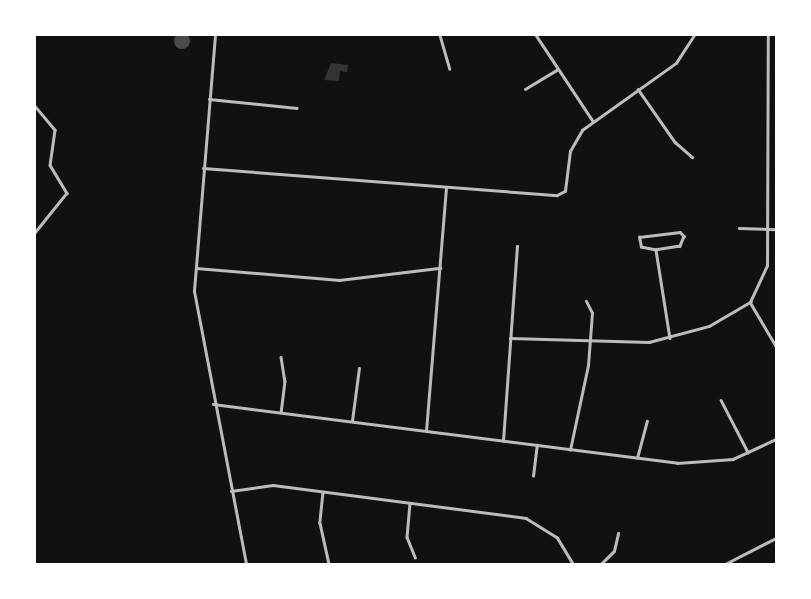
<!DOCTYPE html>
<style>
body{margin:0}
#map{position:relative;width:811px;height:599px;overflow:hidden;background:#111;font-family:Poppins,sans-serif}
div>[style]{position:absolute}
.water>*{inset:0;background:#333}
.building>*{inset:0;background:#4a4a4a}
.round{border-radius:50%}
.minor>*{height:2.5px;margin:-1.25px;padding:0 1.25px;transform-origin:1.25px;border-radius:1.25px;background:#bcbcbc}
.tertiary>*{height:3px;margin:-1.5px;padding:0 1.5px;transform-origin:1.5px;border-radius:1.5px;background:#bcbcbc}
span{translate:-50% -50%;white-space:nowrap;text-align:center;line-height:1.15;-webkit-text-stroke:4px #fff;paint-order:stroke}
.frame{position:absolute;inset:0;border:36px solid #fff;pointer-events:none}
</style>
<div id="map">
<div class="water">
<div style="clip-path:polygon(331px 63px,348px 65px,347px 72px,340px 71px,339px 81px,324px 80px)"></div>
</div>
<div class="building">
<div class="round" style="left:174px;top:33px;width:16px;height:16px"></div>
</div>
<div class="minor">
<div style="left:440px;top:35px;width:35px;rotate:74deg"></div>
<div style="left:536px;top:35px;width:103px;rotate:56.5deg"></div>
<div style="left:525px;top:89px;width:37px;rotate:-31deg"></div>
<div style="left:638px;top:89px;width:65px;rotate:55.1deg"></div>
<div style="left:675px;top:142px;width:23px;rotate:41deg"></div>
<div style="left:209px;top:99px;width:88px;rotate:5.8deg"></div>
<div style="left:35px;top:106px;width:31px;rotate:50deg"></div>
<div style="left:55px;top:130px;width:35px;rotate:98deg"></div>
<div style="left:50px;top:165px;width:33px;rotate:59deg"></div>
<div style="left:67px;top:193px;width:51px;rotate:128.7deg"></div>
<div style="left:203px;top:168px;width:355px;rotate:4.4deg"></div>
<div style="left:557px;top:195px;width:9px;rotate:-27deg"></div>
<div style="left:565px;top:191px;width:40px;rotate:-82.9deg"></div>
<div style="left:570px;top:151px;width:24px;rotate:-60deg"></div>
<div style="left:582px;top:130px;width:115px;rotate:-35.5deg"></div>
<div style="left:676px;top:63px;width:33px;rotate:-57deg"></div>
<div style="left:739px;top:228px;width:37px;rotate:2deg"></div>
<div style="left:656px;top:250px;width:15px;rotate:-169deg"></div>
<div style="left:641px;top:247px;width:10px;rotate:-101deg"></div>
<div style="left:639px;top:237px;width:41px;rotate:-7deg"></div>
<div style="left:680px;top:232px;width:6px;rotate:45deg"></div>
<div style="left:684px;top:236px;width:11px;rotate:112deg"></div>
<div style="left:680px;top:246px;width:24px;rotate:171deg"></div>
<div style="left:656px;top:250px;width:89px;rotate:81deg"></div>
<div style="left:196px;top:268px;width:144px;rotate:4.8deg"></div>
<div style="left:339px;top:280px;width:102px;rotate:-6.8deg"></div>
<div style="left:750px;top:302px;width:51px;rotate:59.4deg"></div>
<div style="left:510px;top:338px;width:139px;rotate:1.6deg"></div>
<div style="left:649px;top:342px;width:62px;rotate:-14.9deg"></div>
<div style="left:709px;top:326px;width:48px;rotate:-30.3deg"></div>
<div style="left:750px;top:302px;width:40px;rotate:-65deg"></div>
<div style="left:767px;top:266px;width:231px;rotate:-89.8deg"></div>
<div style="left:281px;top:357px;width:24px;rotate:81deg"></div>
<div style="left:285px;top:381px;width:31px;rotate:97deg"></div>
<div style="left:721px;top:400px;width:59px;rotate:62.6deg"></div>
<div style="left:213px;top:404px;width:468px;rotate:7.2deg"></div>
<div style="left:677px;top:463px;width:56px;rotate:-4.1deg"></div>
<div style="left:733px;top:459px;width:47px;rotate:-24.9deg"></div>
<div style="left:352px;top:421px;width:53px;rotate:-82.5deg"></div>
<div style="left:426px;top:431px;width:244px;rotate:-85.3deg"></div>
<div style="left:503px;top:441px;width:195px;rotate:-85.9deg"></div>
<div style="left:570px;top:450px;width:87px;rotate:-78deg"></div>
<div style="left:588px;top:365px;width:52px;rotate:-85.6deg"></div>
<div style="left:592px;top:313px;width:13px;rotate:-117deg"></div>
<div style="left:637px;top:458px;width:38px;rotate:-75deg"></div>
<div style="left:533px;top:476px;width:31px;rotate:-83deg"></div>
<div style="left:231px;top:491px;width:42px;rotate:-8.1deg"></div>
<div style="left:273px;top:485px;width:255px;rotate:7.4deg"></div>
<div style="left:526px;top:518px;width:36px;rotate:32deg"></div>
<div style="left:557px;top:537px;width:31px;rotate:59deg"></div>
<div style="left:323px;top:492px;width:31px;rotate:96deg"></div>
<div style="left:320px;top:523px;width:42px;rotate:77.6deg"></div>
<div style="left:410px;top:503px;width:34px;rotate:95deg"></div>
<div style="left:407px;top:537px;width:22px;rotate:68deg"></div>
<div style="left:601px;top:564px;width:18px;rotate:-45deg"></div>
<div style="left:614px;top:551px;width:18px;rotate:-77deg"></div>
<div style="left:725px;top:564px;width:57px;rotate:-27deg"></div>
</div>
<div class="tertiary">
<div style="left:215px;top:35px;width:257px;rotate:94.7deg"></div>
<div style="left:194px;top:291px;width:278px;rotate:79.2deg"></div>
</div>
<div class="frame"></div>
</div>
